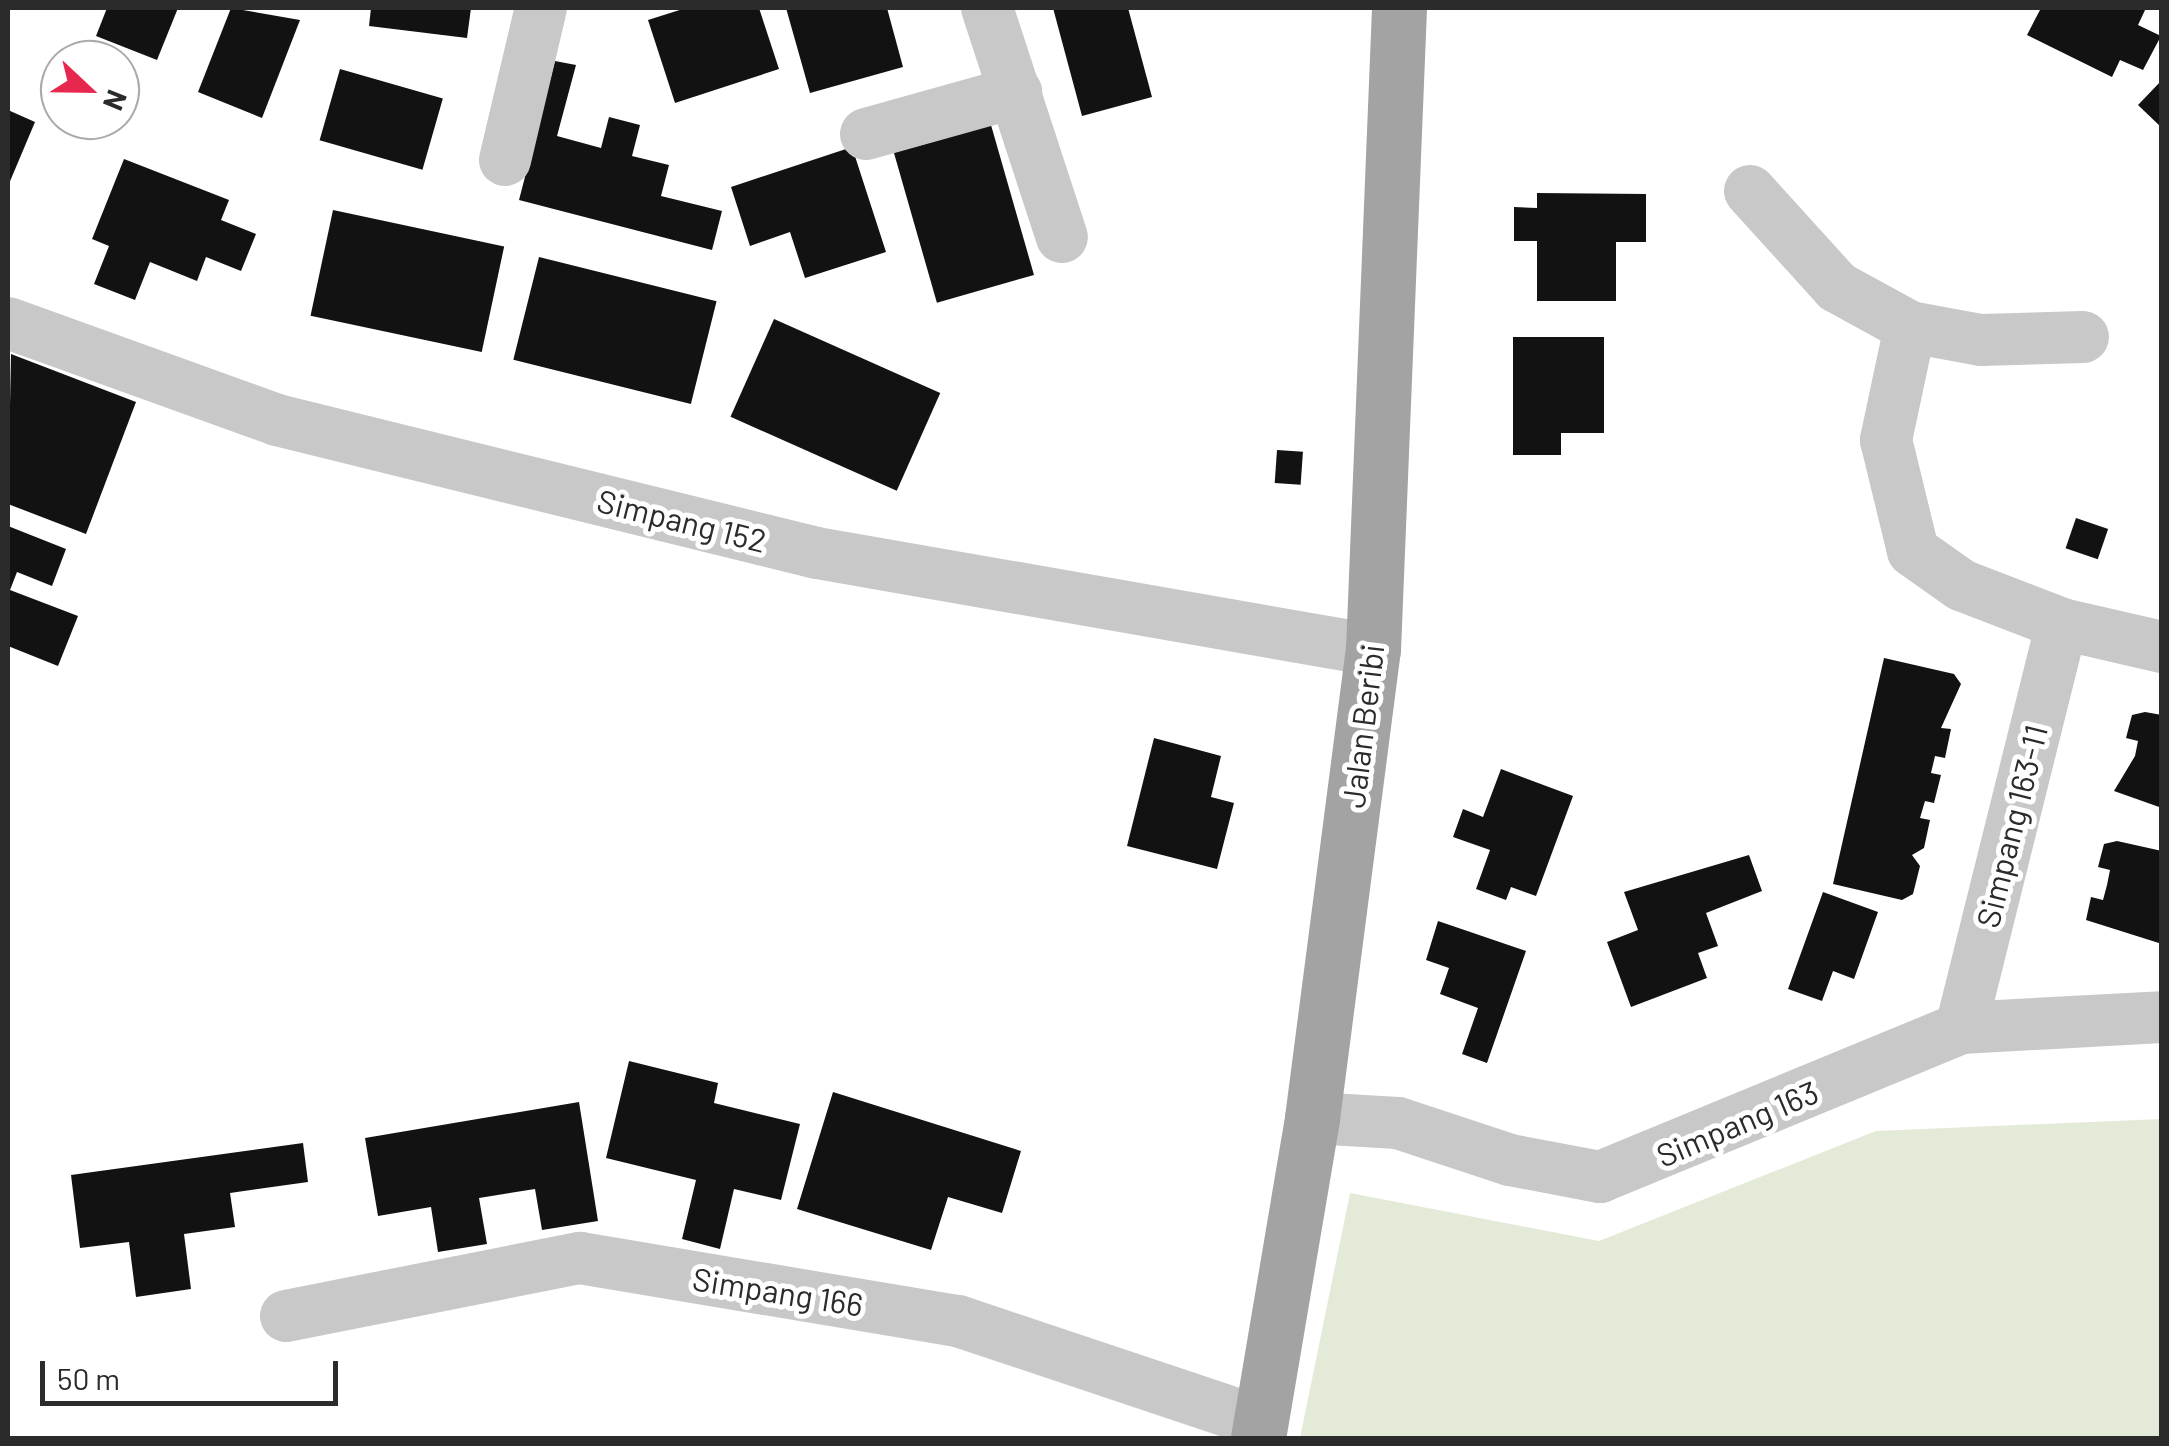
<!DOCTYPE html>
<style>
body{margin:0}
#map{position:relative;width:2169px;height:1446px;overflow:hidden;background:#fff;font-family:Barlow,sans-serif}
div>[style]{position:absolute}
.green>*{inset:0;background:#e4ead8}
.building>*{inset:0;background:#121212;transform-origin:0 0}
.minor>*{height:52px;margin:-26px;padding:0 26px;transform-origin:26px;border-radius:26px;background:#c8c8c8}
.major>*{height:55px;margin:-27.5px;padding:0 27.5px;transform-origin:27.5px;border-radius:27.5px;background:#a3a3a3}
span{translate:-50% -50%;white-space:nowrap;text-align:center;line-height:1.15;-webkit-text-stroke:10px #fff;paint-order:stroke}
.street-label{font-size:32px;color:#2b2b2b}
.frame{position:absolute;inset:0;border:10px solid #2b2b2b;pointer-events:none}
.north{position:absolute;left:40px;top:40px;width:100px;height:100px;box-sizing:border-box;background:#fff;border:2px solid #aaa;border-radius:50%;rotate:112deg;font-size:28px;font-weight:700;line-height:40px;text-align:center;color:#2b2b2b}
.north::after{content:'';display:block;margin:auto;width:35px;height:45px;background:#e8274e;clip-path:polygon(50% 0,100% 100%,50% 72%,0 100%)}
.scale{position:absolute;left:40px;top:1361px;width:298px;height:45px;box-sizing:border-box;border:5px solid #2b2b2b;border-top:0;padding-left:12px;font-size:30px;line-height:35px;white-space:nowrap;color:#2b2b2b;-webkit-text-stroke:8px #fff;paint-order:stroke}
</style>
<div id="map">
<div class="green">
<div style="clip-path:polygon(2161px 1119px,2161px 1438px,1300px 1438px,1350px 1193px,1599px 1241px,1876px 1131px)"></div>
</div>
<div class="building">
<div style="clip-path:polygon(107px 8px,178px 8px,157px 60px,96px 36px)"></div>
<div style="clip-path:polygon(231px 8px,300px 20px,262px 118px,198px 92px)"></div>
<div style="clip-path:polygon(371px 8px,471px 8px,467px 38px,369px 26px)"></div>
<div style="clip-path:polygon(686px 8px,759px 8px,779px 69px,675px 103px,648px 20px)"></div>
<div style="clip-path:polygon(786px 8px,887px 8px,903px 67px,810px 93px)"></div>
<div style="clip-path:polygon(1053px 8px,1128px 8px,1152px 97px,1082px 116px)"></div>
<div style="clip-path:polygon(2041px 8px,2146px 8px,2138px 25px,2161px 36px,2143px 70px,2120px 60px,2112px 77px,2027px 35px)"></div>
<div style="clip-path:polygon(555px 61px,576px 65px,557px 136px,601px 148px,609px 117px,640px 125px,632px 156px,669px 165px,661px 196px,722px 211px,712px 250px,519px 200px)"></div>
<div style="left:340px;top:69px;width:107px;height:74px;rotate:16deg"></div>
<div style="clip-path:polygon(2162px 80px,2162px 128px,2138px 105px)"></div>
<div style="clip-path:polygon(8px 110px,35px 122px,8px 186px)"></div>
<div style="left:991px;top:125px;width:156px;height:101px;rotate:74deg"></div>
<div style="clip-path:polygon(852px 147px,886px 252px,805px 278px,790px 232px,750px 246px,731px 187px)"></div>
<div style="clip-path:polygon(124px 159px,229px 200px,221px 220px,256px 234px,241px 271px,206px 257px,197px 281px,150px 262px,135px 300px,94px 284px,109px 246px,92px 239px)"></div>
<div style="clip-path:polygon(1537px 193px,1646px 194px,1646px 242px,1616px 242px,1616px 301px,1537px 301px,1537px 241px,1514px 241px,1514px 207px,1537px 208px)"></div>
<div style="left:333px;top:210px;width:175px;height:108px;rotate:12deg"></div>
<div style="left:539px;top:257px;width:183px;height:106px;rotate:14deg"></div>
<div style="left:774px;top:319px;width:182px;height:107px;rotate:24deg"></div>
<div style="clip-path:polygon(1513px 337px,1604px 337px,1604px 433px,1561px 433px,1561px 455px,1513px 455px)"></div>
<div style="clip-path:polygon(11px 354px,136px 402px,86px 534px,8px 504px)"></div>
<div style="left:1277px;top:450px;width:26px;height:33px;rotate:4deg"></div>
<div style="left:2076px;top:518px;width:34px;height:32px;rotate:19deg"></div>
<div style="clip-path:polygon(8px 526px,66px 549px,52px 586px,17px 572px,10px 590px,78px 616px,58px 666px,8px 646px)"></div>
<div style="clip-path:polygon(1884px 658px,1954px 674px,1961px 684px,1941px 728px,1951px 729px,1945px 758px,1935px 756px,1931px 773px,1941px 775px,1934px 803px,1925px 801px,1920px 818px,1930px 820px,1924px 848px,1912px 855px,1920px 866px,1913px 894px,1902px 900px,1833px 884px)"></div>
<div style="clip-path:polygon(2145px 712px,2162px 715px,2162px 808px,2114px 791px,2135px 756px,2138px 741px,2126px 738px,2132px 715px)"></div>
<div style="clip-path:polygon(1154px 738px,1221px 756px,1211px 797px,1234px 803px,1217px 869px,1127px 846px)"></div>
<div style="clip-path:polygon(1501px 769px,1573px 796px,1536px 896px,1511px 887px,1506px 900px,1476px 889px,1490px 850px,1453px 837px,1463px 809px,1483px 817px)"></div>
<div style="clip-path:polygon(2117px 841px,2162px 851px,2162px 944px,2086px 920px,2091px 897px,2103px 900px,2107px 885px,2110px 870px,2098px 867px,2104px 844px)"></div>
<div style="clip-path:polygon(1749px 855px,1762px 891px,1706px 913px,1718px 946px,1698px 953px,1707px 978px,1631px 1007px,1607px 942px,1638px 930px,1624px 892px)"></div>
<div style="clip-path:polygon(1823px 892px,1878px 912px,1854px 979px,1833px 971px,1822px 1001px,1788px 989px)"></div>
<div style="clip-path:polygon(1438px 921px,1526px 951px,1487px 1063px,1462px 1054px,1478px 1008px,1440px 994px,1449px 968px,1426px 960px)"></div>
<div style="clip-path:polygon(629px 1061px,718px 1083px,714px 1103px,800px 1124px,781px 1200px,734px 1189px,720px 1249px,682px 1239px,696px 1180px,606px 1158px)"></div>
<div style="clip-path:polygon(833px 1092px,1021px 1151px,1002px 1213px,948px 1197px,931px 1250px,797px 1209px)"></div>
<div style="clip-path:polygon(579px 1102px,598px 1221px,542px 1230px,535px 1189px,479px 1198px,487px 1244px,438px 1252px,431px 1207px,378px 1216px,365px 1138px)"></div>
<div style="clip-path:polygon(303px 1143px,308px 1182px,230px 1193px,235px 1227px,184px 1234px,191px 1289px,136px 1297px,129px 1242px,80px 1248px,71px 1175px)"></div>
</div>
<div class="minor">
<div style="left:987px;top:8px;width:241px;rotate:71.9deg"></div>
<div style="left:866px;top:134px;width:156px;rotate:-15.6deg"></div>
<div style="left:505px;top:160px;width:156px;rotate:-76.7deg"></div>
<div style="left:1750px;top:191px;width:130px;rotate:47.8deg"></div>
<div style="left:1837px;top:287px;width:83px;rotate:28.7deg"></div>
<div style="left:1910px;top:327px;width:72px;rotate:10.4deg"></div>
<div style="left:1981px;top:340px;width:102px;rotate:-1.7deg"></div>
<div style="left:8px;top:323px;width:286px;rotate:19.8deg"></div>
<div style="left:277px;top:420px;width:556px;rotate:13.84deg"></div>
<div style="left:817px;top:553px;width:564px;rotate:9.9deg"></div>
<div style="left:1910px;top:327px;width:116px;rotate:102deg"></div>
<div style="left:1886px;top:440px;width:114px;rotate:76.3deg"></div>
<div style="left:1913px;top:551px;width:59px;rotate:35.3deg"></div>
<div style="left:1961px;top:585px;width:108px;rotate:21.1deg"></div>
<div style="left:2062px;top:624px;width:103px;rotate:13deg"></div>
<div style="left:1961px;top:1028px;width:416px;rotate:-76deg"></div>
<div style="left:1312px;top:1118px;width:86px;rotate:3.3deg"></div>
<div style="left:1398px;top:1123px;width:118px;rotate:18.3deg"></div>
<div style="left:1510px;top:1160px;width:92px;rotate:10.7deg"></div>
<div style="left:1600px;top:1177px;width:391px;rotate:-22.4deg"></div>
<div style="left:1961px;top:1028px;width:201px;rotate:-3.1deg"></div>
<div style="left:286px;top:1316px;width:300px;rotate:-11.2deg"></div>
<div style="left:580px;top:1258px;width:383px;rotate:9.5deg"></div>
<div style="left:958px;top:1321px;width:318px;rotate:18.5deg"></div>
</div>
<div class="major">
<div style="left:1258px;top:1438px;width:325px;rotate:-80.4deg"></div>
<div style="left:1312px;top:1118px;width:472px;rotate:-82.6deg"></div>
<div style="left:1373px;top:650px;width:643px;rotate:-87.68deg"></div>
</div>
<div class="street-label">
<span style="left:682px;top:520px;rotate:14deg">Simpang 152</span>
<span style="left:1362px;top:726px;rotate:-83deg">Jalan Beribi</span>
<span style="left:2011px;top:826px;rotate:-76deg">Simpang 163-11</span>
<span style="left:1737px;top:1123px;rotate:-23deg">Simpang 163</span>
<span style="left:778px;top:1291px;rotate:9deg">Simpang 166</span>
</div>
<div class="frame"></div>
<div class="north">N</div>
<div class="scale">50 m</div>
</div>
